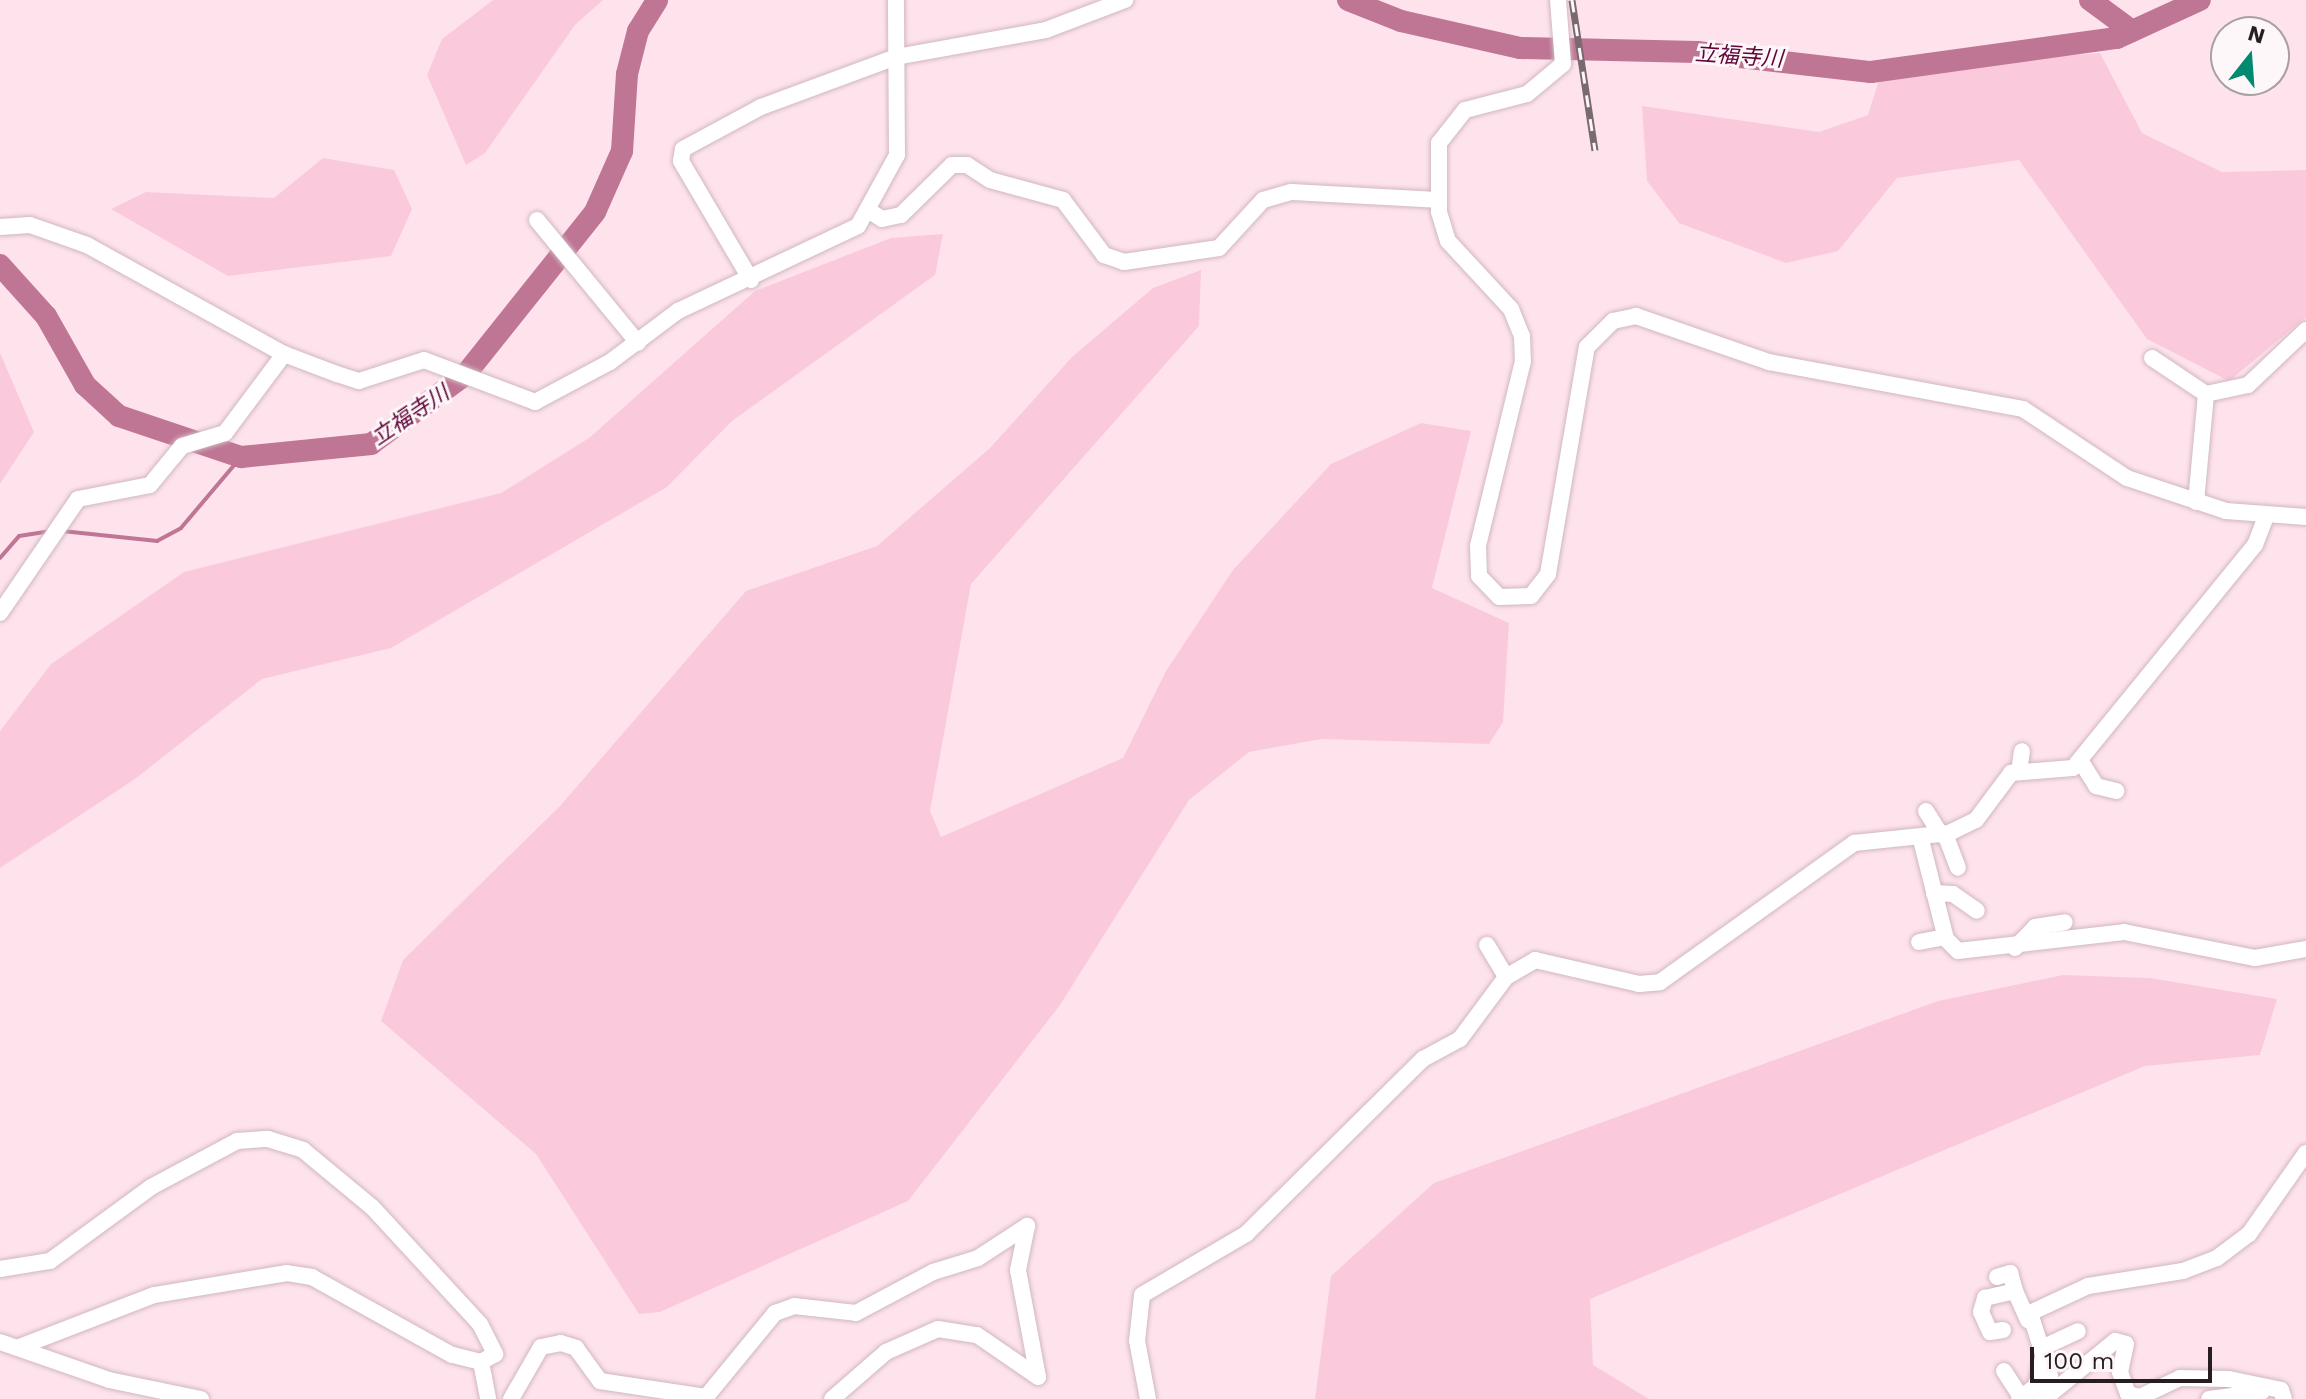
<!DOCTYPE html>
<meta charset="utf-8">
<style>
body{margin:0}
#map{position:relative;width:2306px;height:1399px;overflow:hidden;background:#fee3ed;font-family:"Work Sans","Noto Sans JP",sans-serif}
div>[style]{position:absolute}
.green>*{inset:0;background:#facadc}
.stream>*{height:4px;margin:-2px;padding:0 2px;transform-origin:2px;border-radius:2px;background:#bf7594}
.river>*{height:22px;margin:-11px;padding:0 11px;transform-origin:11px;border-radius:11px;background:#bf7594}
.roads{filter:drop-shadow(0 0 2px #d0b7c0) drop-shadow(0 0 2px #d0b7c0)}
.minor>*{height:16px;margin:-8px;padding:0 8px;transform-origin:8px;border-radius:8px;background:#fff}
.rail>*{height:7px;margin-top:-3.5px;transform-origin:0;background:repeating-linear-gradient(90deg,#fdf7f9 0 12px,#7a696f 0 24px);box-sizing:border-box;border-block:2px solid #7a696f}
span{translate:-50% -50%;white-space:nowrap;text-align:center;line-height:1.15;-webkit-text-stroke:6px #fdf7f9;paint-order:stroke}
.water-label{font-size:22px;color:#600338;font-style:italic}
.north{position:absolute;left:2210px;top:16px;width:80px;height:80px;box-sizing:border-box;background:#fdf7f9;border:2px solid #a8a0a3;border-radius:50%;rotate:17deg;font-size:22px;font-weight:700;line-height:32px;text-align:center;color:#281e22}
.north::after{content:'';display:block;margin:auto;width:28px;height:36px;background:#008a70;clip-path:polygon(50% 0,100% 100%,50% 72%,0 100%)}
.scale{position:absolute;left:2030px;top:1347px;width:182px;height:36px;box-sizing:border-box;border:4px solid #281e22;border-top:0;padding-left:10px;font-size:24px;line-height:28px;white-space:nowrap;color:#281e22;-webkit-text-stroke:6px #fdf7f9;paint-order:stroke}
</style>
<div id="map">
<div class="green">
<div style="clip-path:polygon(493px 0,603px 0,575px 25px,485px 153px,466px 165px,427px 75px,442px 39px)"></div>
<div style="clip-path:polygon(2100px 53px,2142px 133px,2222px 172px,2306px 170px,2306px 317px,2229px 381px,2147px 339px,2019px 160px,1897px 178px,1838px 251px,1786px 263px,1679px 223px,1647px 181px,1642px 106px,1819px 132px,1868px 115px,1882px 71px)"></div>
<div style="clip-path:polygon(323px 158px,394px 170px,412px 209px,391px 256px,228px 276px,111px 209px,146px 192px,274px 198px)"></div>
<div style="clip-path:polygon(943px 234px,935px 275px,732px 421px,667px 487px,391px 648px,262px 679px,135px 779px,0 868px,0 731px,51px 664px,184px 572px,501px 493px,589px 438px,755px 291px,891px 238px)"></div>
<div style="clip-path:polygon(1201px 270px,1199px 326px,971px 584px,930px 811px,941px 837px,1123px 758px,1166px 671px,1233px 570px,1331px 464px,1421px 423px,1471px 431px,1432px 588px,1509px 623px,1503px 722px,1489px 744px,1321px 739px,1249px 752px,1189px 800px,1060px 1005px,908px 1201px,660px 1312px,639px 1314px,536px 1154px,381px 1021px,403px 960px,560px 806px,746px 591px,877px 546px,990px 448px,1072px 357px,1153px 288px)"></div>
<div style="clip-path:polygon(0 353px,34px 432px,0 484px)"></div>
<div style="clip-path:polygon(2063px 975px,2150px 978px,2277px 999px,2260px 1055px,2145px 1066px,1590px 1299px,1593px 1365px,1649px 1399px,1315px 1399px,1331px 1276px,1434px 1183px,1938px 1001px)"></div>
</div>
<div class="stream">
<div style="left:62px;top:531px;width:96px;rotate:6deg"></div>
<div style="left:157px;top:541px;width:27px;rotate:-28deg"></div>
<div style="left:181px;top:528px;width:93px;rotate:-49.8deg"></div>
<div style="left:0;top:558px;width:29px;rotate:-49deg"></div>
<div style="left:19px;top:536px;width:31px;rotate:-9deg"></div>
</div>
<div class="river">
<div style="left:1348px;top:0;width:57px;rotate:21.6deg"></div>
<div style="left:1401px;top:21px;width:122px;rotate:12.8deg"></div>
<div style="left:1520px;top:48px;width:177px;rotate:1.3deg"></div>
<div style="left:1697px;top:52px;width:175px;rotate:6.6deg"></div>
<div style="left:1871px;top:72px;width:248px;rotate:-7.9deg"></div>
<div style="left:2117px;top:38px;width:91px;rotate:-24.6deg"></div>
<div style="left:2090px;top:0;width:52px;rotate:36.4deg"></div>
<div style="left:0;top:265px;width:69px;rotate:48deg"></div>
<div style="left:46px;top:316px;width:79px;rotate:60.5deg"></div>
<div style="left:85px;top:385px;width:46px;rotate:42.4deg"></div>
<div style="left:119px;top:416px;width:129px;rotate:18.6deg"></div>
<div style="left:241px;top:457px;width:131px;rotate:-5.7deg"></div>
<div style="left:371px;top:444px;width:117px;rotate:-36.3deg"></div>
<div style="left:465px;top:375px;width:208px;rotate:-51.4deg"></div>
<div style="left:595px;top:212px;width:67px;rotate:-66.1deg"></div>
<div style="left:622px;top:151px;width:77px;rotate:-86.3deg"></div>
<div style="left:627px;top:74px;width:44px;rotate:-75.7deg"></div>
<div style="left:638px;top:31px;width:36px;rotate:-58deg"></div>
</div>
<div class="roads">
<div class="minor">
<div style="left:1558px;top:0;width:64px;rotate:85.5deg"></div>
<div style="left:1563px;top:64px;width:47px;rotate:140.2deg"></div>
<div style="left:1527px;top:94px;width:64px;rotate:165.5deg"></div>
<div style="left:1465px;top:110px;width:42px;rotate:128.2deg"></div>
<div style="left:1439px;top:143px;width:69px;rotate:90deg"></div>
<div style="left:1439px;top:212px;width:30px;rotate:73deg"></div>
<div style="left:1448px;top:241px;width:93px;rotate:47.2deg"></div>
<div style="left:1511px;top:309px;width:29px;rotate:68deg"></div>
<div style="left:1522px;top:336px;width:25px;rotate:88deg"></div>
<div style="left:1523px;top:361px;width:190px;rotate:103.7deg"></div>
<div style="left:1478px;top:546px;width:30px;rotate:88deg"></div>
<div style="left:1479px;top:576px;width:29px;rotate:46deg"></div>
<div style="left:1499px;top:597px;width:32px;rotate:-2deg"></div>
<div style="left:1531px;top:596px;width:28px;rotate:-52deg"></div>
<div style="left:1548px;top:574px;width:230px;rotate:-80.3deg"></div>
<div style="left:1587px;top:347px;width:37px;rotate:-45deg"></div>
<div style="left:1613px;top:321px;width:24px;rotate:-12deg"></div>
<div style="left:1636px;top:316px;width:141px;rotate:19.1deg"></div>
<div style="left:1769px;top:362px;width:258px;rotate:10.5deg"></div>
<div style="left:2023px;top:409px;width:125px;rotate:33.6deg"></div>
<div style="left:2127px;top:478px;width:104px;rotate:18.4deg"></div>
<div style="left:2226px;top:511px;width:80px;rotate:4.3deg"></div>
<div style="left:871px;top:212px;width:13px;rotate:32deg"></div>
<div style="left:882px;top:219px;width:19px;rotate:-12deg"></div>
<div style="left:901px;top:215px;width:71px;rotate:-44.4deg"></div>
<div style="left:952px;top:165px;width:15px"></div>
<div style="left:967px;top:165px;width:27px;rotate:33deg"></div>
<div style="left:990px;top:180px;width:76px;rotate:15.3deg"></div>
<div style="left:1063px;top:200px;width:69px;rotate:53.3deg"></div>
<div style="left:1104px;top:255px;width:21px;rotate:19deg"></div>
<div style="left:1124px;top:262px;width:96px;rotate:-8.4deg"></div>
<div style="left:1219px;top:248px;width:65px;rotate:-47.5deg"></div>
<div style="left:1263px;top:200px;width:29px;rotate:-16deg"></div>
<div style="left:1291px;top:192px;width:147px;rotate:3.1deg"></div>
<div style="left:537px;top:220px;width:159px;rotate:50.6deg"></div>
<div style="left:0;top:227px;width:30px;rotate:-4deg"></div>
<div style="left:30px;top:225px;width:60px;rotate:19.3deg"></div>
<div style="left:87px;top:245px;width:225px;rotate:29deg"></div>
<div style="left:284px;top:354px;width:57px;rotate:20.7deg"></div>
<div style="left:337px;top:374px;width:23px;rotate:18deg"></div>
<div style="left:359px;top:381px;width:68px;rotate:-17.9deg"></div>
<div style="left:424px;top:360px;width:119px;rotate:20.7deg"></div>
<div style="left:535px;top:402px;width:85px;rotate:-28.1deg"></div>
<div style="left:610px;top:362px;width:85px;rotate:-36.9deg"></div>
<div style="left:678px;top:311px;width:199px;rotate:-25.3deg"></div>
<div style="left:858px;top:226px;width:81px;rotate:-61.2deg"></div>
<div style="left:897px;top:155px;width:155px;rotate:-90.4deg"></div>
<div style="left:751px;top:280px;width:138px;rotate:-120.5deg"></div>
<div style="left:681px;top:161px;width:12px;rotate:-81deg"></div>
<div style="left:683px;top:149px;width:89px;rotate:-28.3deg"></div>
<div style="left:761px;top:107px;width:144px;rotate:-20.3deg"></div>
<div style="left:896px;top:57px;width:152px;rotate:-10.2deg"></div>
<div style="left:1046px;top:30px;width:85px;rotate:-20.8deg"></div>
<div style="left:2152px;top:358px;width:65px;rotate:33.7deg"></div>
<div style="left:2196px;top:502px;width:108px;rotate:-84.7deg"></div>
<div style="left:2206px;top:394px;width:43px;rotate:-12.1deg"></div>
<div style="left:2248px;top:385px;width:80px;rotate:-43.5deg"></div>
<div style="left:0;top:613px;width:138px;rotate:-55.6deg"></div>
<div style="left:78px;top:499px;width:73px;rotate:-11deg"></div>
<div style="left:150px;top:485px;width:50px;rotate:-50.6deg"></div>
<div style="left:182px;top:446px;width:45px;rotate:-16.8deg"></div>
<div style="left:225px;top:433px;width:99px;rotate:-53.2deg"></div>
<div style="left:2080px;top:760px;width:31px;rotate:58deg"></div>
<div style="left:2096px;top:786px;width:21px;rotate:14deg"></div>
<div style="left:2019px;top:772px;width:21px;rotate:-82deg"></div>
<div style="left:1926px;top:811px;width:28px;rotate:58deg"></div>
<div style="left:1945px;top:834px;width:36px;rotate:69deg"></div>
<div style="left:1921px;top:840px;width:102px;rotate:75.8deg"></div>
<div style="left:1946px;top:939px;width:17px;rotate:45deg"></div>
<div style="left:1958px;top:951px;width:167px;rotate:-6.5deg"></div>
<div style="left:2124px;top:932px;width:134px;rotate:11.2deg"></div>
<div style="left:2255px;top:958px;width:52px;rotate:-10deg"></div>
<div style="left:1934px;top:893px;width:19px;rotate:3deg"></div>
<div style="left:1953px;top:894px;width:29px;rotate:35deg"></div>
<div style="left:1919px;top:942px;width:26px;rotate:-11deg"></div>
<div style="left:1487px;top:945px;width:37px;rotate:59deg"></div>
<div style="left:2015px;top:948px;width:29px;rotate:-46deg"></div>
<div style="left:2035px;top:927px;width:30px;rotate:-9deg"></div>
<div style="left:0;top:1269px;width:51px;rotate:-9.1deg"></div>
<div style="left:50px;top:1261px;width:125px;rotate:-36.2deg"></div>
<div style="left:151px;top:1187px;width:98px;rotate:-28.1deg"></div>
<div style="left:237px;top:1141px;width:31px;rotate:-4deg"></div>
<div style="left:268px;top:1139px;width:37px;rotate:17deg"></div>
<div style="left:303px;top:1150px;width:89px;rotate:39.6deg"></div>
<div style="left:372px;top:1207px;width:159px;rotate:47.3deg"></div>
<div style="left:480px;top:1324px;width:34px;rotate:63deg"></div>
<div style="left:495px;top:1354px;width:16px;rotate:150deg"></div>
<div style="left:481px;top:1362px;width:30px;rotate:-166deg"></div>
<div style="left:452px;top:1355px;width:160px;rotate:-150.9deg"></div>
<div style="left:312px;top:1277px;width:25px;rotate:-171deg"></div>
<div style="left:287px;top:1273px;width:135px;rotate:170.6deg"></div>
<div style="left:154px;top:1295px;width:145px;rotate:158.9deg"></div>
<div style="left:1997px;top:1277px;width:14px;rotate:-17deg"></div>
<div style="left:2010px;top:1273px;width:19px;rotate:74deg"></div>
<div style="left:2003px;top:1330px;width:13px;rotate:171deg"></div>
<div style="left:1990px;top:1332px;width:22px;rotate:-114deg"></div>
<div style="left:1981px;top:1312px;width:15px;rotate:-74deg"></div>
<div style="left:1985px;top:1298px;width:31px;rotate:-13deg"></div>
<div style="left:2015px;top:1291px;width:32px;rotate:66deg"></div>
<div style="left:0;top:1342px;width:115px;rotate:19.2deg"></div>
<div style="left:109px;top:1380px;width:94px;rotate:11.7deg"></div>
<div style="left:481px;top:1362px;width:38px;rotate:79deg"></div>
<div style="left:2004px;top:1371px;width:31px;rotate:57deg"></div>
<div style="left:511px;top:1399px;width:60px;rotate:-60deg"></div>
<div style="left:541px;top:1347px;width:20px;rotate:-11deg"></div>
<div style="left:561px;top:1343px;width:16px;rotate:18deg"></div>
<div style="left:576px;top:1348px;width:41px;rotate:54deg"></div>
<div style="left:600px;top:1381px;width:107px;rotate:8.6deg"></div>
<div style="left:706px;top:1397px;width:109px;rotate:-50.6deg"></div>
<div style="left:775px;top:1313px;width:20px;rotate:-20deg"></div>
<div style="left:794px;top:1306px;width:62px;rotate:6.4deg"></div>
<div style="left:856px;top:1313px;width:87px;rotate:-28deg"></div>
<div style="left:933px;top:1272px;width:47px;rotate:-17.3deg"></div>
<div style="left:978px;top:1258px;width:59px;rotate:-33.1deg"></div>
<div style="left:832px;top:1399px;width:72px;rotate:-41deg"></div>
<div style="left:886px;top:1352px;width:57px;rotate:-23.9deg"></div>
<div style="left:938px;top:1329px;width:39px;rotate:9deg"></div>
<div style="left:977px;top:1335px;width:74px;rotate:34.5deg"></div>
<div style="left:1038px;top:1377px;width:109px;rotate:-100.6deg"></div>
<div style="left:1018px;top:1270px;width:45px;rotate:-78.4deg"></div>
<div style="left:1148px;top:1399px;width:59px;rotate:-100.7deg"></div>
<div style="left:1137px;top:1341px;width:46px;rotate:-83.8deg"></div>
<div style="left:1142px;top:1295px;width:121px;rotate:-30.4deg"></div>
<div style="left:1246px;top:1234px;width:249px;rotate:-44.7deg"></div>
<div style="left:1423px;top:1059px;width:42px;rotate:-28.4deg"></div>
<div style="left:1460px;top:1039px;width:77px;rotate:-53.4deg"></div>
<div style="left:1506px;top:977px;width:34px;rotate:-30deg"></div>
<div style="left:1535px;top:960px;width:107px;rotate:13deg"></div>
<div style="left:1639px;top:984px;width:21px;rotate:-5deg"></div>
<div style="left:1660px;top:982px;width:239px;rotate:-35.6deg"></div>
<div style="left:1854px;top:843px;width:96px;rotate:-6deg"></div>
<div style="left:1949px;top:833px;width:30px;rotate:-26deg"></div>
<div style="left:1976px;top:820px;width:59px;rotate:-53.3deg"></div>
<div style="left:2011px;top:773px;width:62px;rotate:-4.6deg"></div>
<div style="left:2073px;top:768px;width:288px;rotate:-50.8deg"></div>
<div style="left:2255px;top:545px;width:31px;rotate:-69deg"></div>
<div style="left:2019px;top:1399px;width:21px;rotate:-37deg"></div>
<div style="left:2036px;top:1386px;width:41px;rotate:-76deg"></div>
<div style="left:2046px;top:1346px;width:35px;rotate:-25deg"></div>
<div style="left:2041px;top:1399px;width:25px;rotate:-69deg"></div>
<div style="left:2050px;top:1376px;width:66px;rotate:-107.6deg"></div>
<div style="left:2030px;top:1313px;width:64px;rotate:-25deg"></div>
<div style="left:2088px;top:1286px;width:96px;rotate:-9deg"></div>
<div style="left:2183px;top:1271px;width:36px;rotate:-21deg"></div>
<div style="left:2217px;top:1258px;width:40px;rotate:-37deg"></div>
<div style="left:2249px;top:1234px;width:99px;rotate:-54.9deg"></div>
<div style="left:2044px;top:1399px;width:92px;rotate:-39.2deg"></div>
<div style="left:2115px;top:1341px;width:11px;rotate:15deg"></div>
<div style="left:2126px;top:1344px;width:29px;rotate:102deg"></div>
<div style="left:2120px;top:1372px;width:23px;rotate:70deg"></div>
<div style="left:2128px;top:1394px;width:12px;rotate:14deg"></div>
<div style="left:2140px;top:1397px;width:44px;rotate:-25.4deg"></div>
<div style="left:2180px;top:1378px;width:49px;rotate:1.2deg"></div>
<div style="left:2229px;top:1379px;width:53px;rotate:11.9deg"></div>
<div style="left:2281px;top:1390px;width:9px;rotate:72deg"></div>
<div style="left:2209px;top:1399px;width:53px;rotate:-7.5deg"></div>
</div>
</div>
<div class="rail">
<div style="left:1572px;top:0;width:152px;rotate:81.3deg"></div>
</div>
<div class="water-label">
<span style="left:1739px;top:56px;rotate:4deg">立福寺川</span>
<span style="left:410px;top:415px;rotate:-34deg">立福寺川</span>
</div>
<div class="north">N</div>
<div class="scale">100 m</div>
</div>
